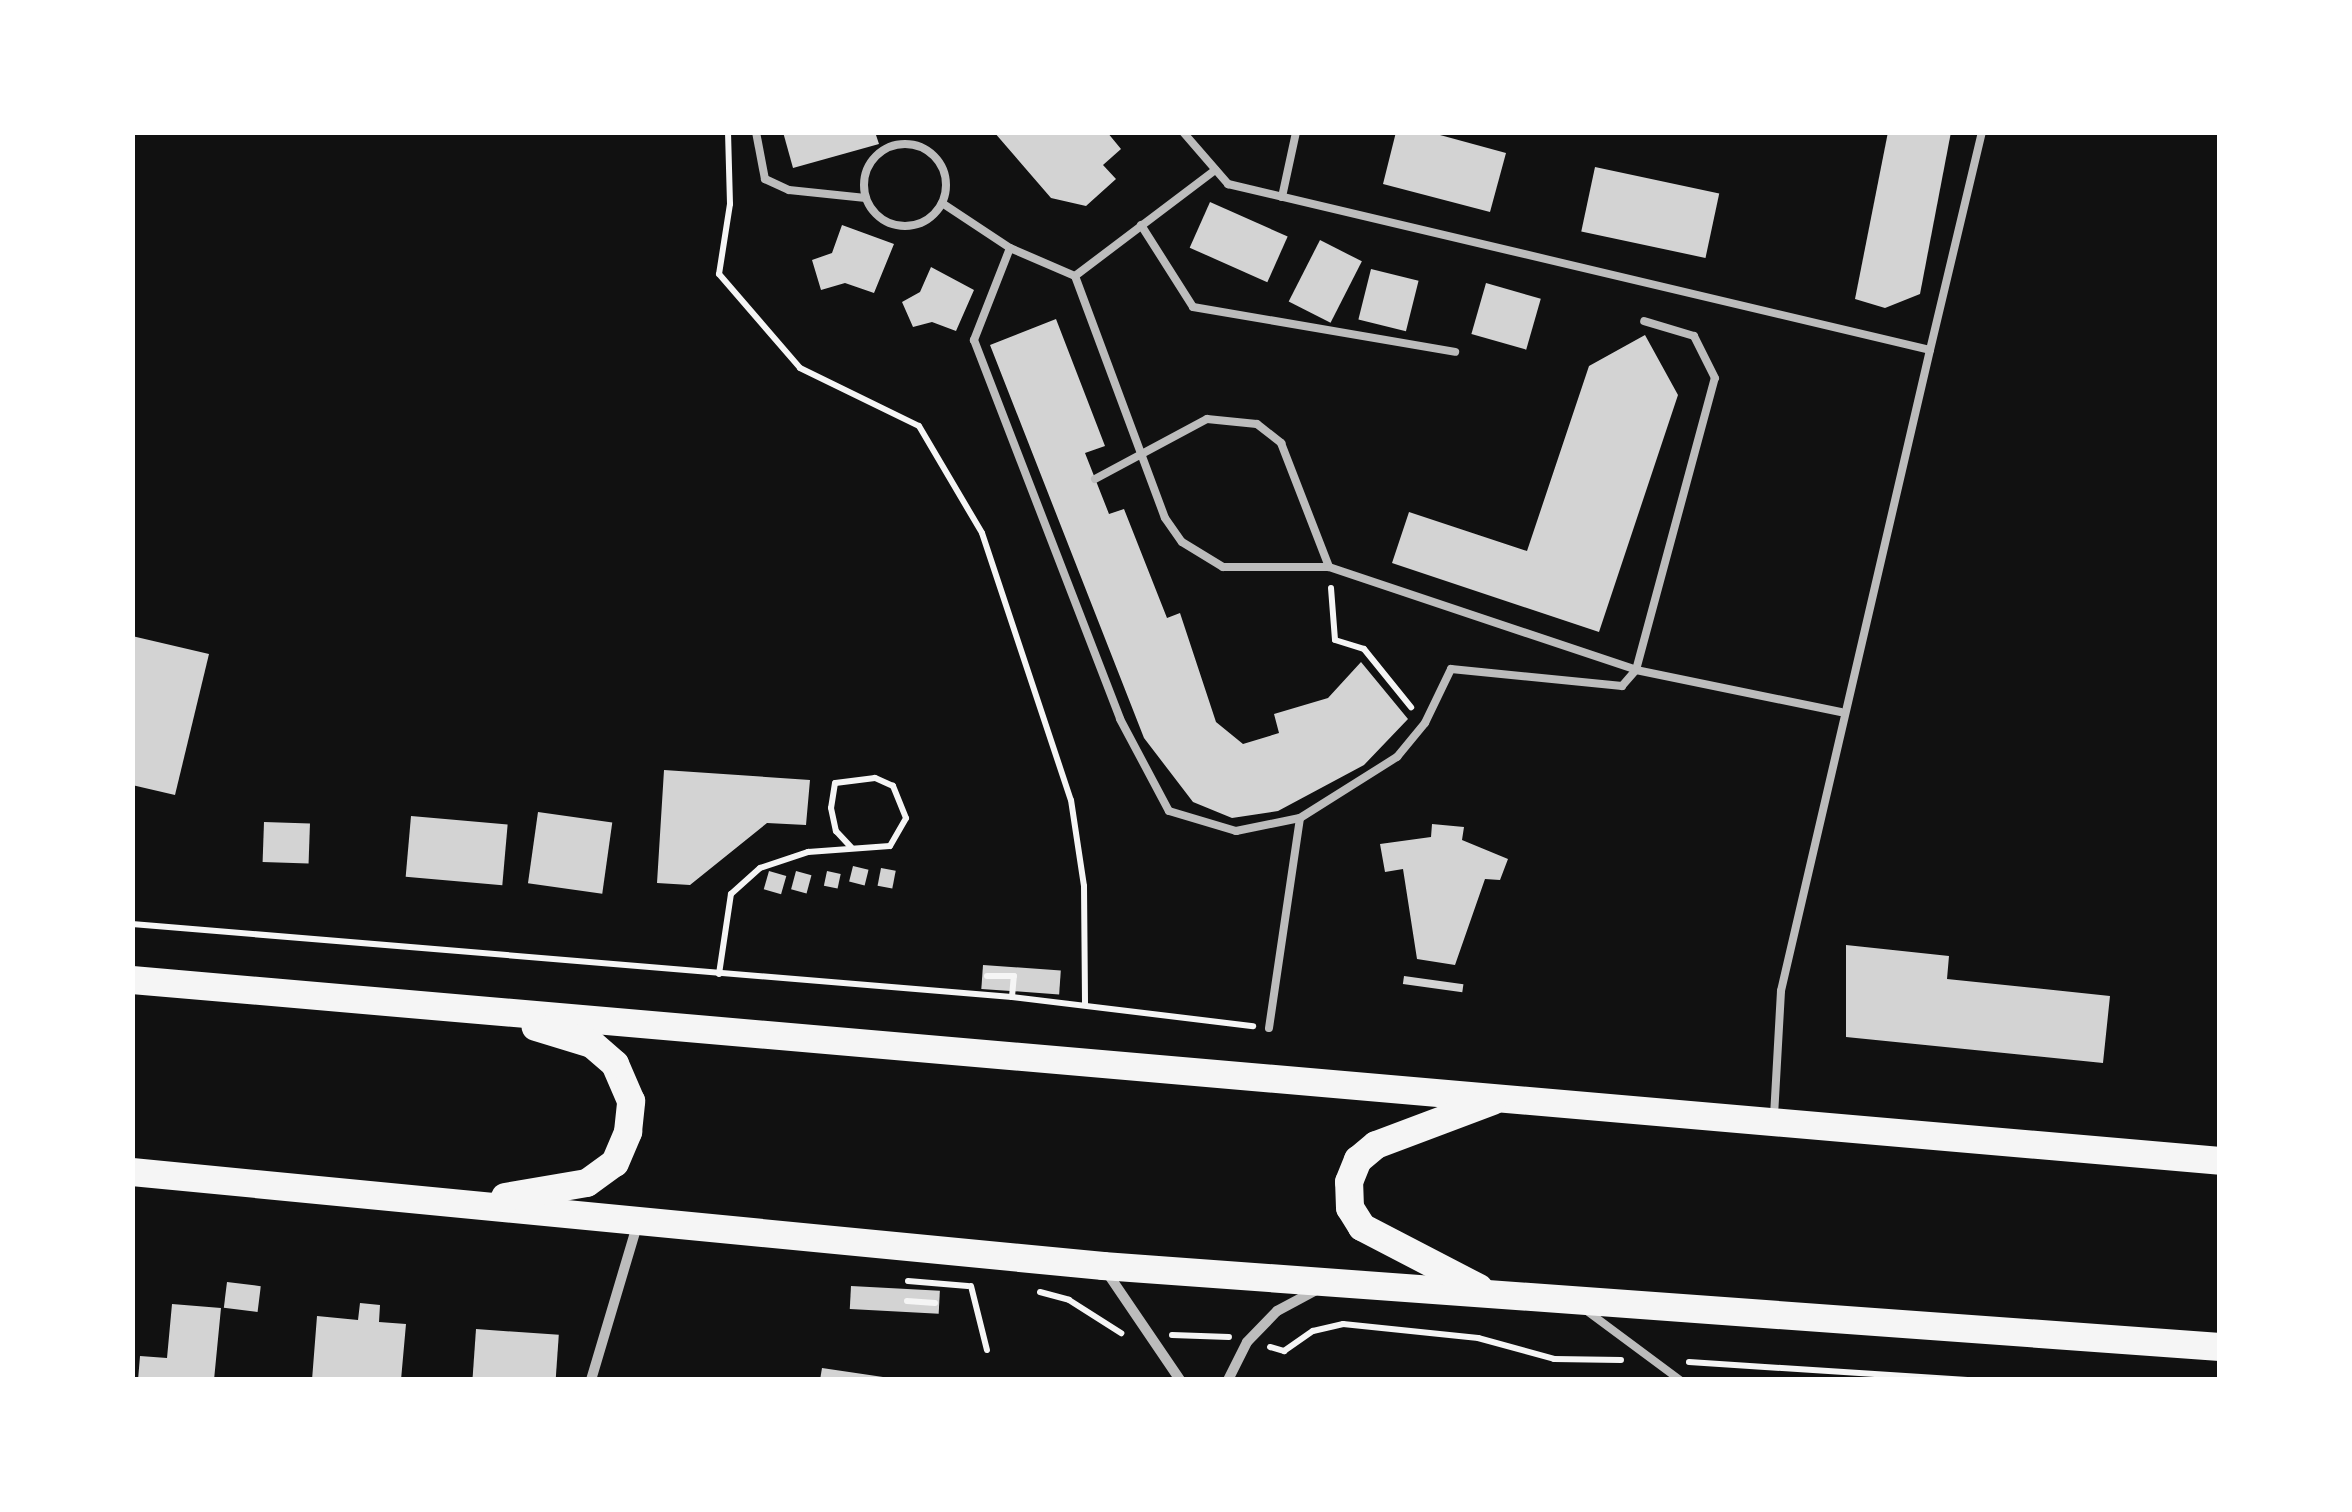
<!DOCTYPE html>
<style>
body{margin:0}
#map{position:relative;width:2352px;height:1512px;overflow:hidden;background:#111;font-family:Merriweather,serif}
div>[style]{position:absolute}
.building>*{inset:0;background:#d3d3d3;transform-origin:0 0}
.path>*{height:6px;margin:-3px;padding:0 3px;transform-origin:3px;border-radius:3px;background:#f5f5f5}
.service>*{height:8px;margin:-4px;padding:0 4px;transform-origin:4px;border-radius:4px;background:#bcbcbc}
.service>.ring{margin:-4px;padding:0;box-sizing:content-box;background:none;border:8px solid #bcbcbc;border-radius:50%}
.minor>*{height:10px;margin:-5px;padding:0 5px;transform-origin:5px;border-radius:5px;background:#bcbcbc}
.trunk>*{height:28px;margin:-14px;padding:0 14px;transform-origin:14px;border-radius:14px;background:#f5f5f5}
span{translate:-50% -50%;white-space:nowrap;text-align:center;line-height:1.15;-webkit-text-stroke:8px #fff;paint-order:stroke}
.frame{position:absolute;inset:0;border:135px solid #fff;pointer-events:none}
</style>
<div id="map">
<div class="building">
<div style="clip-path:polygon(783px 132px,875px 132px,879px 144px,793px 168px)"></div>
<div style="clip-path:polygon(994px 132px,1107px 132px,1121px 149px,1103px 165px,1116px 179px,1086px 206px,1051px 198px)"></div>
<div style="clip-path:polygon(1396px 132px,1429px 132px,1506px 153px,1490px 212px,1383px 184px)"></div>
<div style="clip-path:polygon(1888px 132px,1951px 132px,1920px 294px,1885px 308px,1855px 299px)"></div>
<div style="left:1595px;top:167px;width:127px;height:66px;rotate:12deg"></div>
<div style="left:1210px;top:202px;width:85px;height:50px;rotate:24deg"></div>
<div style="clip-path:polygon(842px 225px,894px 244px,874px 293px,845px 283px,821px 290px,812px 260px,832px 253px)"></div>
<div style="left:1320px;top:240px;width:47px;height:69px;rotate:27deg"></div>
<div style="clip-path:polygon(931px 267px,974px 290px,956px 331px,932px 322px,913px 327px,902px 302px,920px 292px)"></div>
<div style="left:1371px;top:269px;width:49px;height:52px;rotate:14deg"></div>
<div style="left:1486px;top:283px;width:57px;height:53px;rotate:16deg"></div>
<div style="clip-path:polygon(1056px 319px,1105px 446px,1085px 453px,1109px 514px,1124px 509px,1167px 618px,1180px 613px,1216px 722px,1243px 744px,1279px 733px,1274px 714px,1328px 698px,1361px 662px,1408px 719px,1364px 765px,1278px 811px,1232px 818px,1193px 802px,1144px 738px,990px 345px)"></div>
<div style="clip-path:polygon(1645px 335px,1678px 395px,1599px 632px,1392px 563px,1409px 512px,1527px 551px,1589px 366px)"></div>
<div style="clip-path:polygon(132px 636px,209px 654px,175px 795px,132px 785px)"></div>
<div style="clip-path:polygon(664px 770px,810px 780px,806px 825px,767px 823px,690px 885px,657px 883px)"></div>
<div style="left:538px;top:812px;width:75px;height:72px;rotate:8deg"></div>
<div style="left:411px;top:816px;width:97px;height:61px;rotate:5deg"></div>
<div style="left:264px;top:822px;width:46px;height:40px;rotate:2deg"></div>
<div style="clip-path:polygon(1432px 824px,1464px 827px,1462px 840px,1508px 859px,1500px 880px,1485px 879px,1455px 965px,1417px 959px,1403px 869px,1385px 872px,1380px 844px,1431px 837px)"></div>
<div style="left:853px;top:866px;width:16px;height:16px;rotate:14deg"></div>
<div style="left:881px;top:868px;width:15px;height:18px;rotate:11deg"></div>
<div style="left:769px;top:871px;width:18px;height:19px;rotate:16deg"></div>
<div style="left:796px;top:871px;width:16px;height:19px;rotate:15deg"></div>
<div style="left:827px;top:871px;width:14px;height:15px;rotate:12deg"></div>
<div style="clip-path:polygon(1846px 945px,1949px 956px,1947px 979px,2110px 996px,2103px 1063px,1846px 1037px)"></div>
<div style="left:983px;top:965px;width:78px;height:24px;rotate:4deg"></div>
<div style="left:1404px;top:976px;width:60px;height:8px;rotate:8deg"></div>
<div style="left:227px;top:1282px;width:34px;height:26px;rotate:7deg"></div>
<div style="left:851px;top:1286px;width:89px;height:23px;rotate:3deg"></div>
<div style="clip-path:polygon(360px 1303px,380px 1305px,379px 1322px,406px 1324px,401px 1380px,312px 1380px,317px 1316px,358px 1320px)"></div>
<div style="clip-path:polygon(172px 1304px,221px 1308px,214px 1380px,138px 1380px,140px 1356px,167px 1358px)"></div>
<div style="left:476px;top:1329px;width:83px;height:51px;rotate:4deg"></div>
<div style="clip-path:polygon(822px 1368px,883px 1377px,883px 1380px,820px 1380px)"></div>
</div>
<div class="path">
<div style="left:728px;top:132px;width:72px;rotate:88.4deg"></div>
<div style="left:730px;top:204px;width:71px;rotate:98.9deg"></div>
<div style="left:719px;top:274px;width:124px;rotate:49.2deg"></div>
<div style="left:800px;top:368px;width:132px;rotate:26deg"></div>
<div style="left:919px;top:426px;width:124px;rotate:59.5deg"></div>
<div style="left:982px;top:533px;width:281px;rotate:71.6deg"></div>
<div style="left:1071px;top:800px;width:87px;rotate:81.4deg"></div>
<div style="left:1084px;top:886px;width:119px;rotate:89.5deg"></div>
<div style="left:1331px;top:588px;width:52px;rotate:85.6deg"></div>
<div style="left:1335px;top:640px;width:30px;rotate:17deg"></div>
<div style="left:1364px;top:649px;width:75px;rotate:51deg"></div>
<div style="left:132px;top:924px;width:883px;rotate:4.74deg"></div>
<div style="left:1012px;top:997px;width:21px;rotate:-85deg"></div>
<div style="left:1014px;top:976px;width:27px;rotate:180deg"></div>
<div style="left:719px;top:974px;width:81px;rotate:-81.5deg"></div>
<div style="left:731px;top:894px;width:39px;rotate:-42deg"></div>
<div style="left:760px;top:868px;width:51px;rotate:-18.4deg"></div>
<div style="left:808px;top:852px;width:82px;rotate:-4.2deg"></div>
<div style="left:890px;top:846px;width:32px;rotate:-60deg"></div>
<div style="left:906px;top:818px;width:35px;rotate:-112deg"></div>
<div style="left:893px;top:786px;width:20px;rotate:-156deg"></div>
<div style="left:875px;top:778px;width:40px;rotate:172.9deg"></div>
<div style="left:835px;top:783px;width:25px;rotate:99deg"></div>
<div style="left:831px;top:808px;width:24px;rotate:78deg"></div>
<div style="left:836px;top:831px;width:22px;rotate:47deg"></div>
<div style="left:1012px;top:997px;width:243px;rotate:6.9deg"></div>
<div style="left:908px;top:1281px;width:60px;rotate:4.8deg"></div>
<div style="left:971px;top:1286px;width:66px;rotate:76deg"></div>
<div style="left:1040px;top:1292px;width:30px;rotate:15deg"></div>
<div style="left:1069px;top:1300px;width:62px;rotate:32.4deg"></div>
<div style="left:907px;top:1301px;width:28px;rotate:4deg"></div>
<div style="left:1172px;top:1335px;width:57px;rotate:2deg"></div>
<div style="left:1270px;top:1347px;width:15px;rotate:16deg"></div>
<div style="left:1284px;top:1351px;width:35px;rotate:-35deg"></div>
<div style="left:1313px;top:1331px;width:31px;rotate:-13deg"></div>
<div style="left:1343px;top:1324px;width:136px;rotate:5.9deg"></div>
<div style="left:1478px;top:1338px;width:79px;rotate:15.4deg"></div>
<div style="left:1554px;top:1359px;width:67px;rotate:0.9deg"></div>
<div style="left:1689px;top:1362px;width:279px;rotate:3.7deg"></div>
</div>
<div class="service">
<div style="left:756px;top:132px;width:48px;rotate:79.2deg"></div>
<div style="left:765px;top:179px;width:26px;rotate:25deg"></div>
<div style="left:789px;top:190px;width:77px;rotate:5.9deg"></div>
<div style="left:1183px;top:132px;width:69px;rotate:49.1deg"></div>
<div style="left:1228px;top:184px;width:721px;rotate:13.3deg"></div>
<div style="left:1930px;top:350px;width:658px;rotate:103.09deg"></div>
<div style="left:1781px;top:991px;width:126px;rotate:93.2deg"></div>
<div class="ring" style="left:864px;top:144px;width:74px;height:74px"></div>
<div style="left:1282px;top:197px;width:66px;rotate:-77.8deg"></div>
<div style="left:942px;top:203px;width:82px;rotate:33.5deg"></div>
<div style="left:1010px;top:248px;width:71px;rotate:23.3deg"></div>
<div style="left:1075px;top:276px;width:258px;rotate:69.6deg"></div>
<div style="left:1165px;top:518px;width:29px;rotate:55deg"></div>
<div style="left:1182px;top:542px;width:48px;rotate:31.4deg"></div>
<div style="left:1223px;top:567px;width:106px"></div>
<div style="left:1329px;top:567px;width:324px;rotate:18.5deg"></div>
<div style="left:1636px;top:670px;width:209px;rotate:11.6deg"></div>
<div style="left:1141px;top:225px;width:97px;rotate:57.6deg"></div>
<div style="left:1193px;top:307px;width:266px;rotate:9.7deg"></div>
<div style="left:1010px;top:248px;width:99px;rotate:111.4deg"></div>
<div style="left:974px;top:340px;width:406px;rotate:68.9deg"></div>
<div style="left:1120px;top:719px;width:104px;rotate:62deg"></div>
<div style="left:1169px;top:811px;width:70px;rotate:16.6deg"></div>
<div style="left:1236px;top:831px;width:65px;rotate:-11.5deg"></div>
<div style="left:1300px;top:818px;width:115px;rotate:-32.2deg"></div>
<div style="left:1397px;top:757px;width:44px;rotate:-50.5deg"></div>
<div style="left:1425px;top:723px;width:60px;rotate:-64.3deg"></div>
<div style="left:1451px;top:669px;width:172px;rotate:5.7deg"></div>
<div style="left:1622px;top:686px;width:21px;rotate:-49deg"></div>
<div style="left:1636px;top:670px;width:302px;rotate:-74.9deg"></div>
<div style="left:1715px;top:378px;width:47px;rotate:-116.6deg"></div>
<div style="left:1694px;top:336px;width:52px;rotate:-163.3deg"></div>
<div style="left:1075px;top:276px;width:176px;rotate:-37.1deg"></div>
<div style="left:1930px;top:350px;width:224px;rotate:-76.6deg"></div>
<div style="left:1095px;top:479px;width:127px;rotate:-28.2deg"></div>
<div style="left:1207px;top:419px;width:50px;rotate:5.7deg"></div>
<div style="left:1257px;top:424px;width:31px;rotate:38deg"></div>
<div style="left:1281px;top:443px;width:133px;rotate:68.8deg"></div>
<div style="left:1269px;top:1028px;width:212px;rotate:-81.6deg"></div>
<div style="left:1587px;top:1311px;width:116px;rotate:36.6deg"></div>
</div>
<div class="minor">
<div style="left:1106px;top:1271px;width:132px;rotate:55.8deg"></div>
<div style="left:591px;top:1380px;width:165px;rotate:-73.4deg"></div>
<div style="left:1228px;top:1380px;width:42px;rotate:-63.4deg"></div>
<div style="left:1247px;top:1342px;width:43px;rotate:-45.9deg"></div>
<div style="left:1277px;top:1311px;width:49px;rotate:-28.1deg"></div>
</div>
<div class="trunk">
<div style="left:132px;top:980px;width:2096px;rotate:4.95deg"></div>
<div style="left:132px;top:1172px;width:976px;rotate:5.53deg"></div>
<div style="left:1103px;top:1266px;width:1120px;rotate:4.15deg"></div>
<div style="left:505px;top:1197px;width:83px;rotate:-9.7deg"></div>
<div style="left:587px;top:1183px;width:34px;rotate:-36deg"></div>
<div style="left:615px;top:1163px;width:34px;rotate:-67deg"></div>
<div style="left:628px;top:1132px;width:31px;rotate:-84deg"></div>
<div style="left:631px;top:1101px;width:40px;rotate:-113.4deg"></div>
<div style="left:615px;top:1064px;width:30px;rotate:-139deg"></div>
<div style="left:592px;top:1044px;width:59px;rotate:-163.1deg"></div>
<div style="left:1479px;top:1288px;width:132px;rotate:-152.5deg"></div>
<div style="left:1362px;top:1227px;width:22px;rotate:-122deg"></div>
<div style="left:1350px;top:1208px;width:26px;rotate:-92deg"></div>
<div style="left:1349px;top:1182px;width:24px;rotate:-68deg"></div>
<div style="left:1358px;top:1160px;width:23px;rotate:-40deg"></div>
<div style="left:1376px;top:1145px;width:125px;rotate:-20.6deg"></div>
</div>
<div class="frame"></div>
</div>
